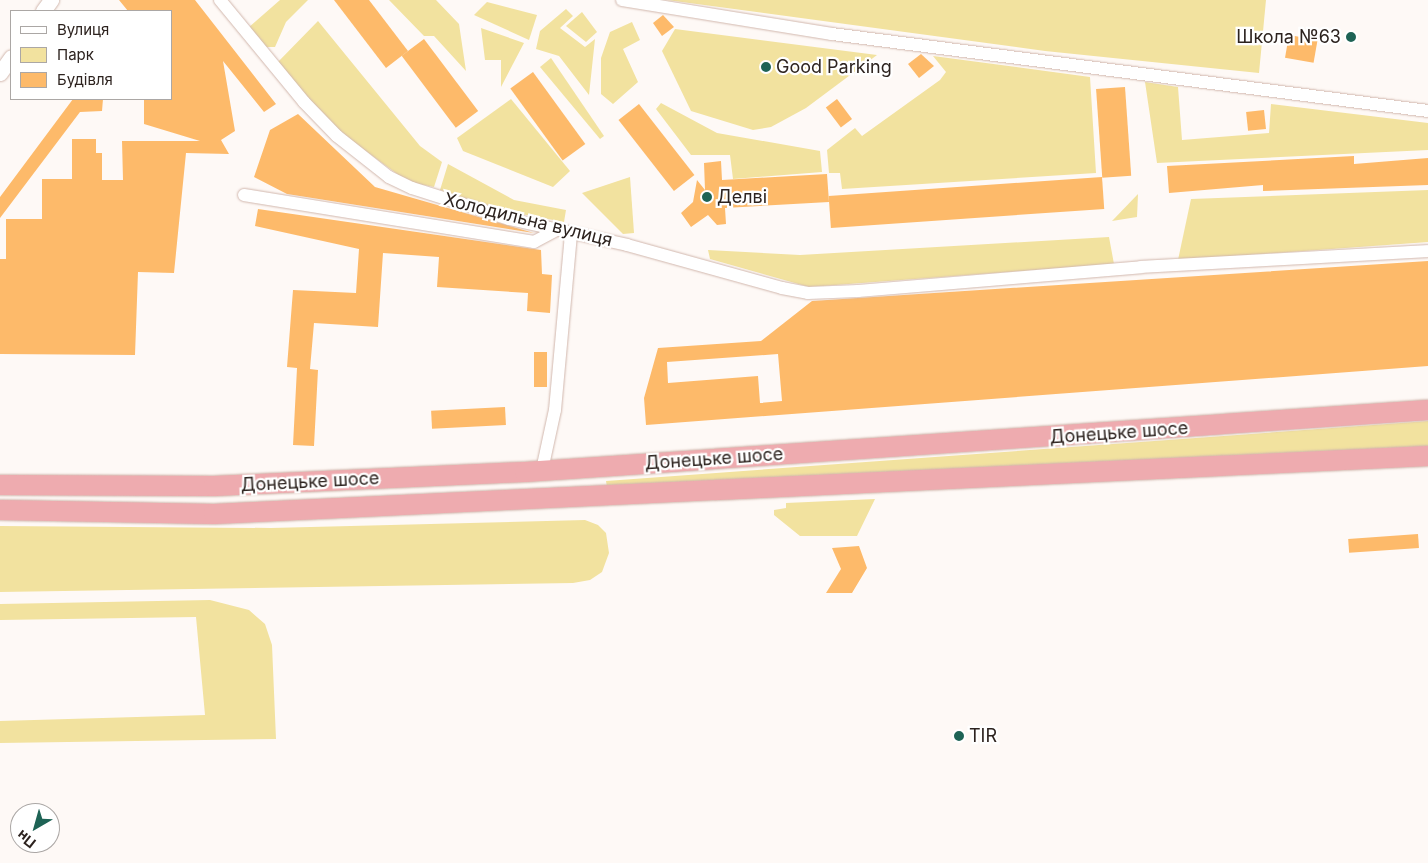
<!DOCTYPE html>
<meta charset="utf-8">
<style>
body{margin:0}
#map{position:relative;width:1428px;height:863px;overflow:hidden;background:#fef9f6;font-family:Inter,sans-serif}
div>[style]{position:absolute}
.green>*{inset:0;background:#f2e29f}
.building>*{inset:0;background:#fdba6a;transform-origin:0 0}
.roads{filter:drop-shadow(0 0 1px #d1b7ad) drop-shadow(0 0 1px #d1b7ad)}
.minor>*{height:12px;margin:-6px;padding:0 6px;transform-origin:6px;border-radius:6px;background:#fff}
.tertiary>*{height:15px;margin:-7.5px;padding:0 7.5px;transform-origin:7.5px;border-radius:7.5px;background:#fff}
.trunk>*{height:20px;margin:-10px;padding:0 10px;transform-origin:10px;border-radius:10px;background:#eeabaf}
.dots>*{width:14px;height:14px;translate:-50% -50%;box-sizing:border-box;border:2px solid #fff;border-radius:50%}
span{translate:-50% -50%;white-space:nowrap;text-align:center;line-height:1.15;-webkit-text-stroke:4.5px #fff;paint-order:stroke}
.poi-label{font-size:18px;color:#2d231f}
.right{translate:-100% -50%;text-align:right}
.left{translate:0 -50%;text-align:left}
.street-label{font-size:18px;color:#2d231f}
.legend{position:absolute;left:10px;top:10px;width:162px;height:90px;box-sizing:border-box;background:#fff;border:1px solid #aba7a5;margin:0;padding:6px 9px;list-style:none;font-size:15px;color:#2d231f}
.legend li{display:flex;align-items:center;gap:10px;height:25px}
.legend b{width:25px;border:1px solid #aba7a5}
.north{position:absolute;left:10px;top:803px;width:50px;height:50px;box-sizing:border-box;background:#fff;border:1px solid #aba7a5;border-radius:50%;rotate:218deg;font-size:14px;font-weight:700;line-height:20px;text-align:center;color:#2d231f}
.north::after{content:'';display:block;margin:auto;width:18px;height:22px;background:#1e6355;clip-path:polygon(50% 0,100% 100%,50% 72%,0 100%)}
</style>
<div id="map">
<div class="green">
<div style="clip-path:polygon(280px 0,308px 0,286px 22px,275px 47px,264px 47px,248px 28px)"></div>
<div style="clip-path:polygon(389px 0,436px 0,459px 24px,466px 71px,434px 36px,424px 36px)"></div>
<div style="clip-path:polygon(667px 0,1266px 0,1259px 73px,1045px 51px)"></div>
<div style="clip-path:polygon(487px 2px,537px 15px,529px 40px,474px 15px)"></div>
<div style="clip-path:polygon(566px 9px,573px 16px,560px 28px,585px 47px,595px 39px,589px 95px,559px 56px,536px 49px,540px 31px)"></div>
<div style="clip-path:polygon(582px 12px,597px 32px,586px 42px,566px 26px)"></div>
<div style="clip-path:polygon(318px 21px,420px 146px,442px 162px,434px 187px,408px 182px,329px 124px,276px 64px)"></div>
<div style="clip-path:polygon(632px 22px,640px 40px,623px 49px,638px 82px,613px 104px,601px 94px,601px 58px,610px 32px)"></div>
<div style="clip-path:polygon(481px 28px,524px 43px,501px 87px,501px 60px,485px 60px)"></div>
<div style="clip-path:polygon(675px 29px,877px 55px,806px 108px,771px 127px,753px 130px,691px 111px,662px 51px)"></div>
<div style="clip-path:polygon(933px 56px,1090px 77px,1096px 173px,842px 189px,840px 173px,829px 173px,827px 150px,855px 128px,862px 136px,940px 80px,946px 72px)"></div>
<div style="clip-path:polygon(551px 58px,604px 136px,600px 139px,540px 67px)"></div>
<div style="clip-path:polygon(1145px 82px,1178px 87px,1182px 140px,1269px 133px,1271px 104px,1428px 123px,1428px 150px,1157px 163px)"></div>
<div style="clip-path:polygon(511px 99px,570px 171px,553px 187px,463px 151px,457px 138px)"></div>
<div style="clip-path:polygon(661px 103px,717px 133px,820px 151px,822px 172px,733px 179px,730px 155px,691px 155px,656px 109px)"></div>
<div style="clip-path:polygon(448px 164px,514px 200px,566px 210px,564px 222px,506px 211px,440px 190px)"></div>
<div style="clip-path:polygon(630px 177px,634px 233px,623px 234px,582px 193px)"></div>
<div style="clip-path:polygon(1428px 190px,1428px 242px,1178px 260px,1191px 199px)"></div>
<div style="clip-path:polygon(1138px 194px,1137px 217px,1112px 221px)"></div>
<div style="clip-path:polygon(1109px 237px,1114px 264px,809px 287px,710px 259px,708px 250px,800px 255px)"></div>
<div style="clip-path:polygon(1428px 421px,1428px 451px,607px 487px,606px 481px)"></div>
<div style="clip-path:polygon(875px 499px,857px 536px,800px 536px,774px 515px,774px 510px,786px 508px,786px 503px)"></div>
<div style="clip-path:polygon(585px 520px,598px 525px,606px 533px,609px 553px,602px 572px,590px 580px,573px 583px,0 592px,0 526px,271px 528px)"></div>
<div style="clip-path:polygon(210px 600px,249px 610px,265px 624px,272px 645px,276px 739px,0 743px,0 721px,205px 715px,196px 617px,0 620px,0 604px)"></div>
</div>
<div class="building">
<div style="clip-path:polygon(119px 0,195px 0,276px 104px,264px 112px,223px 61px,235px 131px,221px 140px,229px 154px,186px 153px,174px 273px,138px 272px,135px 355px,0 354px,0 259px,6px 259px,6px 219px,42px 219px,42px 179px,72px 179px,72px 139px,96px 139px,96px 153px,102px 153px,102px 180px,123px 180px,122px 141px,200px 141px,144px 124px,144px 99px,171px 99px,171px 11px,128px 11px)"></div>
<div style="clip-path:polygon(334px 0,369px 0,408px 51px,386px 68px)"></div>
<div style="clip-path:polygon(663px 15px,674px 27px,662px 36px,653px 23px)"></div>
<div style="left:1289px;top:35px;width:29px;height:23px;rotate:10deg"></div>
<div style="left:424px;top:39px;width:90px;height:28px;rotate:53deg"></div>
<div style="clip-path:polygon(921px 54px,934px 66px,919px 78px,908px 64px)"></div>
<div style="left:533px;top:72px;width:89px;height:28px;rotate:54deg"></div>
<div style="left:1125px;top:87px;width:89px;height:29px;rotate:86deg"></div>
<div style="clip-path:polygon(73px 99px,103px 99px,102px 111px,80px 112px,0 218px,0 197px)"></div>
<div style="left:837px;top:99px;width:25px;height:14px;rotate:53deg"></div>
<div style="left:639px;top:104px;width:90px;height:26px;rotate:52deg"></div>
<div style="left:1264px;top:110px;width:19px;height:18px;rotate:84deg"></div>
<div style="clip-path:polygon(298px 114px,375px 187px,534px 233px,287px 194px,254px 177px,270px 130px)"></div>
<div style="clip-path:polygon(1354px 156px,1354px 164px,1428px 158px,1428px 185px,1263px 191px,1263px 185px,1169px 193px,1167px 166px)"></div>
<div style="clip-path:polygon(721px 161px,722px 180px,827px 174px,829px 202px,725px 208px,726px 224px,717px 225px,708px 215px,691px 227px,681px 213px,693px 202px,697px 180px,705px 190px,704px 163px)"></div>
<div style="left:1102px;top:177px;width:32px;height:274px;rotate:86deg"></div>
<div style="clip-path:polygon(258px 209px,541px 250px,542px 274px,552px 275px,550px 313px,527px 311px,528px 293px,437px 287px,439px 257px,383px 253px,378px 327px,314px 323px,310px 369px,318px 370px,314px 446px,293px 445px,297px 368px,287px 367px,293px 290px,356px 293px,359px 249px,255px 226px)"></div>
<div style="clip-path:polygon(evenodd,1428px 261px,1428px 366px,646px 425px,644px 398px,658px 348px,761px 341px,812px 301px,1428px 261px,778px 354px,782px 401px,760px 403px,758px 376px,668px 383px,667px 362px,778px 354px)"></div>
<div style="left:534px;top:352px;width:13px;height:35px"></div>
<div style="left:505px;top:407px;width:18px;height:74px;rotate:87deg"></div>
<div style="left:1418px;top:534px;width:14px;height:70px;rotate:86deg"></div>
<div style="clip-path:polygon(859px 546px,867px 568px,852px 593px,826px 593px,841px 569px,832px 548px)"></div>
</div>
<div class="roads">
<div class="minor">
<div style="left:220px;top:0;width:132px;rotate:50.5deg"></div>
<div style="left:304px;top:102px;width:47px;rotate:45.9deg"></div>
<div style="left:337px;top:136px;width:66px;rotate:38.3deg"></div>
<div style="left:389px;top:177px;width:25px;rotate:26deg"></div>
<div style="left:412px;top:188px;width:102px;rotate:17.7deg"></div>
<div style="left:509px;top:219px;width:121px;rotate:12.4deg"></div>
<div style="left:627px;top:245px;width:161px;rotate:15.5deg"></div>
<div style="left:782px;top:288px;width:26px;rotate:11deg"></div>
<div style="left:808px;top:293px;width:50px;rotate:-2.3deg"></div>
<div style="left:858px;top:291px;width:284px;rotate:-4.8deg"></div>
<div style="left:1141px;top:267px;width:287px;rotate:-3.2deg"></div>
<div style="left:622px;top:0;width:213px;rotate:9.2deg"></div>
<div style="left:832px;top:34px;width:601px;rotate:7.36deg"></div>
<div style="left:244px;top:195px;width:294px;rotate:9.2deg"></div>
<div style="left:534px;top:242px;width:26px;rotate:-28deg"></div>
<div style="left:542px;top:470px;width:61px;rotate:-77.8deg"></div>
<div style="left:555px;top:410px;width:178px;rotate:-84.8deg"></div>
</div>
<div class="tertiary">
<div style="left:43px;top:11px;width:14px;rotate:-54deg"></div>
<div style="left:0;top:73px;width:19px;rotate:-55deg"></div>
</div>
<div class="trunk">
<div style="left:0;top:485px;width:214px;rotate:0.3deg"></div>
<div style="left:214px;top:486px;width:311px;rotate:-2.6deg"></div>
<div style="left:525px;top:472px;width:905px;rotate:-3.93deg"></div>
<div style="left:0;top:510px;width:214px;rotate:1.1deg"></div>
<div style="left:214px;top:514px;width:1215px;rotate:-2.74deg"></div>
</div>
</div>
<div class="dots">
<div style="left:1351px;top:37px;background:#1e6355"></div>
<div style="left:766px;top:67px;background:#1e6355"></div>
<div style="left:707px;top:197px;background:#1e6355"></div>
<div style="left:959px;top:736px;background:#1e6355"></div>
</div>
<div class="poi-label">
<span class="right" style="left:1341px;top:37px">Школа №63</span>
<span class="left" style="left:776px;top:67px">Good Parking</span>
<span class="left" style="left:717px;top:197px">Делві</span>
<span class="left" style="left:969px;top:736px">TIR</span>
</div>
<div class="street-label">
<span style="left:528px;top:220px;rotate:14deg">Холодильна вулиця</span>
<span style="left:1119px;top:433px;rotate:-4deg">Донецьке шосе</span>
<span style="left:714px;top:459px;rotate:-4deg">Донецьке шосе</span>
<span style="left:310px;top:482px;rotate:-3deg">Донецьке шосе</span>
</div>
<ul class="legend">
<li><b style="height:6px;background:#fff"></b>Вулиця</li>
<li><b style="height:14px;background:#f2e29f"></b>Парк</li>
<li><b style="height:14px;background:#fdba6a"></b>Будівля</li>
</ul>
<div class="north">Пн</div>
</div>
